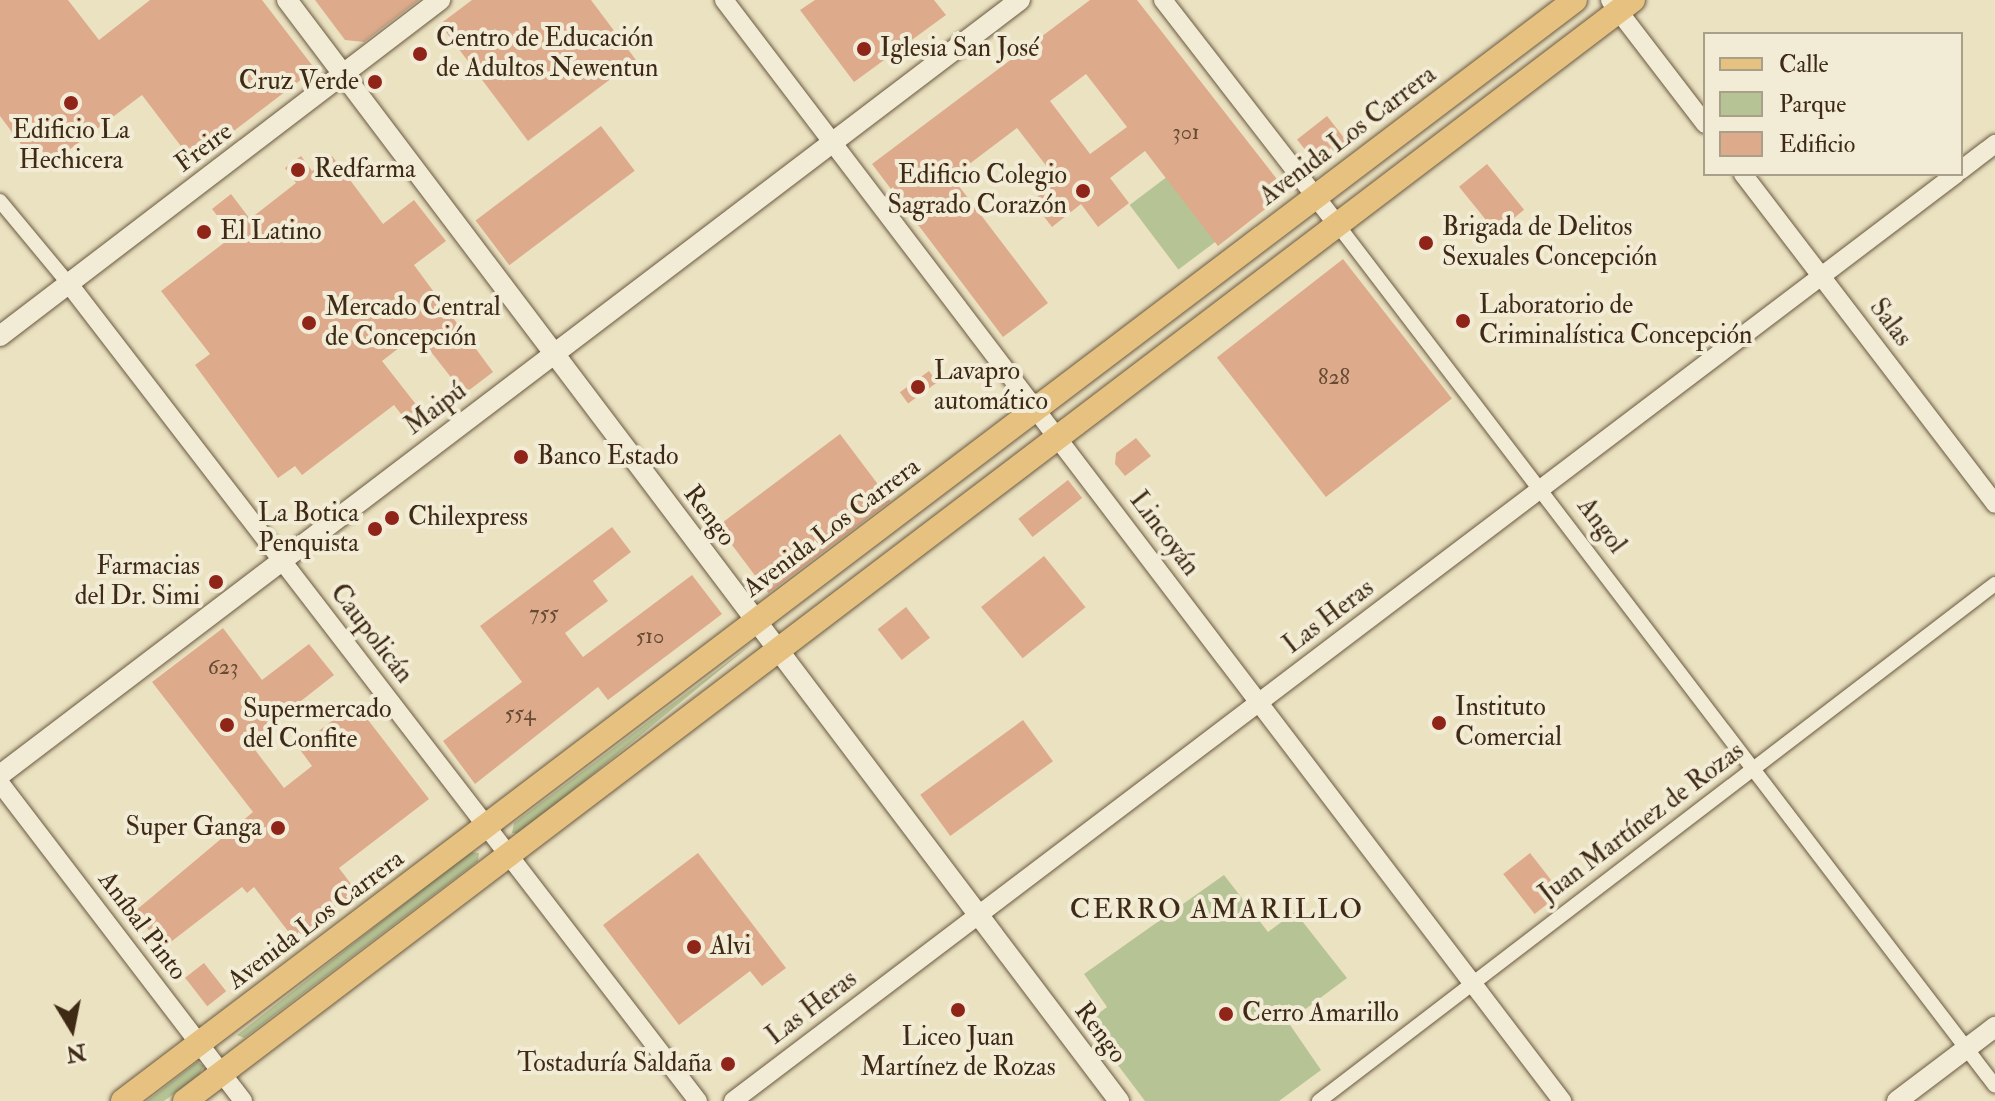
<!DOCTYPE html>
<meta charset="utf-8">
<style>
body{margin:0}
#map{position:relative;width:1995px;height:1101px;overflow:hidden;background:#ebe2c1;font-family:"IM FELL Double Pica",serif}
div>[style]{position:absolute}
.green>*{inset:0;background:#b6c394;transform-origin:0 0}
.building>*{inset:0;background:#ddab8c;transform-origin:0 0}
.roads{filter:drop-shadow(0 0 2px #6a5940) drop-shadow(0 0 2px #6a5940)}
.minor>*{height:14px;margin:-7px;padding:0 7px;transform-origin:7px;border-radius:7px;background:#f2ecd7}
.tertiary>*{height:18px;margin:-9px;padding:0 9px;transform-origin:9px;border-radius:9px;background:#f2ecd7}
.secondary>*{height:20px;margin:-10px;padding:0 10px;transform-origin:10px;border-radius:10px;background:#f2ecd7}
.primary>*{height:24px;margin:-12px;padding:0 12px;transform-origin:12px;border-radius:12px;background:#e6c180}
.dots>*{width:22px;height:22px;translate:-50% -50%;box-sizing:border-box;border:4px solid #f2ecd7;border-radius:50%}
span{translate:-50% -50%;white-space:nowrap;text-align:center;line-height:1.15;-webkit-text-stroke:8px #f2ecd7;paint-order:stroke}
.number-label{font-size:22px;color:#664b33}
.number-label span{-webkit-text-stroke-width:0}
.poi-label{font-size:26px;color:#3f2b15}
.left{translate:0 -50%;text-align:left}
.right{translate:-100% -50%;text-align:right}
.street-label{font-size:26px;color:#3f2b15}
.neighbourhood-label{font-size:28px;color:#3f2b15;letter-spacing:2px}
.legend{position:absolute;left:1703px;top:32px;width:260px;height:144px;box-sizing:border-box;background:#f2ecd7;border:2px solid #aa9f89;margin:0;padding:10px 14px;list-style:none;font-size:24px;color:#3f2b15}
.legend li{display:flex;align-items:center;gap:16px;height:40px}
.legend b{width:40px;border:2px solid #aa9f89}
.north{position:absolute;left:32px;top:989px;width:80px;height:80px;-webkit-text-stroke:6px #f2ecd7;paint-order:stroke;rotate:170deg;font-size:22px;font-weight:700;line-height:32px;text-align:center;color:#3f2b15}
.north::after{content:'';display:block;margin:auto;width:28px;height:36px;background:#3f2b15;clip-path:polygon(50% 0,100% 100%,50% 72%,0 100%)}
</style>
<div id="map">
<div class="green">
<div style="left:1168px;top:176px;width:81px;height:48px;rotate:53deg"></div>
<div style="clip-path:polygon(753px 643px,521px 833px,512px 833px,514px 823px)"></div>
<div style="clip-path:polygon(470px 852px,479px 853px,478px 861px,244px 1038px,237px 1035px)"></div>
<div style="clip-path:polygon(1224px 875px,1268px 932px,1295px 912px,1347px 978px,1288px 1022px,1321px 1070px,1279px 1101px,1145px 1101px,1086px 1023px,1107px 1007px,1084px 974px)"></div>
<div style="clip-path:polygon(197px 1062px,204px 1066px,199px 1075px,164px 1101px,147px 1101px)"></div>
</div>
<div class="building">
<div style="clip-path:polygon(0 0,68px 0,99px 40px,150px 0,262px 0,315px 69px,193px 162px,142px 95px,41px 171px,0 116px)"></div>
<div style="clip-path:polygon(315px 0,419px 0,364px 42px,345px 40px)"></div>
<div style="clip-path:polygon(472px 0,591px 0,636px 60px,528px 141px,440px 24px)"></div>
<div style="clip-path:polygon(815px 0,934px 0,946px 15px,854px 82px,800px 10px)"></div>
<div style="clip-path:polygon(evenodd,1090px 0,1137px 0,1287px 192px,1218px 246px,1145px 151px,1110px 178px,1129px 203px,1098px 227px,1081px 204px,1052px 227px,1032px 201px,1058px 181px,1017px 128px,952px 177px,1048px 303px,1003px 337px,872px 164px,1090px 0,1086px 74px,1127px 127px,1090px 154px,1050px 101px,1086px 74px)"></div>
<div style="left:1327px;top:116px;width:33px;height:38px;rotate:52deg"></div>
<div style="left:601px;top:126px;width:56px;height:157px;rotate:53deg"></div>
<div style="clip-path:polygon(301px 156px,312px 171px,332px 156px,383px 224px,414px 200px,446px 241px,414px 265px,493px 372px,464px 394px,417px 334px,382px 361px,429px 421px,415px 432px,394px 405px,302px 475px,295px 466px,278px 478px,195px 365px,210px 354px,161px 291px,233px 236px,212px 209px,231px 194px,250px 219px,296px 183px,285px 168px)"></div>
<div style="left:1487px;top:164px;width:59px;height:36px;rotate:51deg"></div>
<div style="left:1343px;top:259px;width:177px;height:160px;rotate:52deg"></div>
<div style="left:929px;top:371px;width:14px;height:36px;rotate:54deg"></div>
<div style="left:840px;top:434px;width:84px;height:153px;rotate:53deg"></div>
<div style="clip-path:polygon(1136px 438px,1151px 456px,1125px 476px,1115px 464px,1116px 453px)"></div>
<div style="left:1068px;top:480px;width:23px;height:63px;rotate:52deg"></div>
<div style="clip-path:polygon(612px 527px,631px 552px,593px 581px,608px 601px,565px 633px,583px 657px,692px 575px,722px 614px,608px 700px,598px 687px,475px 784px,443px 741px,522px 682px,480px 626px)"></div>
<div style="left:1044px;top:556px;width:66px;height:81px;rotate:51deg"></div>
<div style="left:906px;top:607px;width:39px;height:36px;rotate:52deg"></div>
<div style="clip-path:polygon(223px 628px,262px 680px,309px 644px,334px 675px,249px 742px,284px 788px,312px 766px,298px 747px,355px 703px,429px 799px,339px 868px,357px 892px,294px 939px,254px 887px,247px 893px,242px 887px,163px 948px,134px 912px,253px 812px,152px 682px)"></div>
<div style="left:1023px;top:720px;width:51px;height:127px;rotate:54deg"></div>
<div style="clip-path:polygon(698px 853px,786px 968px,762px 986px,750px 971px,679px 1025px,603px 925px)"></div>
<div style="left:1530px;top:853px;width:51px;height:34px;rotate:52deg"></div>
<div style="left:204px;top:963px;width:36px;height:24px;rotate:52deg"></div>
</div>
<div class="roads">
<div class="minor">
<div style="left:0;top:201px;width:108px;rotate:50.3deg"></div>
<div style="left:1337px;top:224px;width:1084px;rotate:52.64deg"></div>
<div style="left:1319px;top:1101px;width:851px;rotate:-37.41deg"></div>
</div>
<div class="tertiary">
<div style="left:724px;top:0;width:1384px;rotate:52.72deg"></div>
<div style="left:1163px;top:0;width:284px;rotate:52.2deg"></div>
<div style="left:1610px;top:0;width:156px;rotate:52.5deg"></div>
<div style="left:1961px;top:170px;width:43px;rotate:-37.4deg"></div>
<div style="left:1743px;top:174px;width:415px;rotate:52.6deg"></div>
<div style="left:69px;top:284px;width:1031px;rotate:52.41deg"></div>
<div style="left:0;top:783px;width:400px;rotate:52.6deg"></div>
<div style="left:733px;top:1101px;width:1535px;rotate:-37.16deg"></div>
</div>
<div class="secondary">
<div style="left:287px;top:0;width:1380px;rotate:52.92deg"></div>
<div style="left:0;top:336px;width:554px;rotate:-37.37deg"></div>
<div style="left:0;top:775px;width:1281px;rotate:-37.23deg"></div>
<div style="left:1897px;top:1101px;width:123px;rotate:-37.1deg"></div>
</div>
<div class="primary">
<div style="left:123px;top:1101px;width:1822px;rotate:-37.17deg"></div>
<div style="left:185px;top:1101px;width:1819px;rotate:-37.25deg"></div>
</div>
</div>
<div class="dots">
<div style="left:864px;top:49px;background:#8f2418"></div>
<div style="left:420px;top:54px;background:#8f2418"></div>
<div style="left:375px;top:82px;background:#8f2418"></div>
<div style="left:71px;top:103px;background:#8f2418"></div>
<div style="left:298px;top:170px;background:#8f2418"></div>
<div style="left:1083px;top:191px;background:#8f2418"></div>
<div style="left:204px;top:232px;background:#8f2418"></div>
<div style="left:1426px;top:243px;background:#8f2418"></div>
<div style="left:1463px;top:321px;background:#8f2418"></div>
<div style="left:309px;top:323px;background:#8f2418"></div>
<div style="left:918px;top:387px;background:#8f2418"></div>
<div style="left:521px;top:457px;background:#8f2418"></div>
<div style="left:392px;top:518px;background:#8f2418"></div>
<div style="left:375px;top:529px;background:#8f2418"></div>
<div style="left:216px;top:582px;background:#8f2418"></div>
<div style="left:1439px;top:723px;background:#8f2418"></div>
<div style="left:227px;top:725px;background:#8f2418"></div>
<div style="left:278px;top:828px;background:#8f2418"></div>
<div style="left:694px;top:947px;background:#8f2418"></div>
<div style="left:958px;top:1010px;background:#8f2418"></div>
<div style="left:1226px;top:1014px;background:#8f2418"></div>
<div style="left:728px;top:1064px;background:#8f2418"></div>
</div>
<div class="number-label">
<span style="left:1186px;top:133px">301</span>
<span style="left:1334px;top:378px">828</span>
<span style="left:544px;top:614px">755</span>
<span style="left:650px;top:637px">510</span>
<span style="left:223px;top:668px">623</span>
<span style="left:520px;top:714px">554</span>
</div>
<div class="poi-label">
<span class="left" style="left:436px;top:54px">Centro de Educación<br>de Adultos Newentun</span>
<span class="left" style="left:880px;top:49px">Iglesia San José</span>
<span class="right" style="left:359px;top:82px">Cruz Verde</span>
<span style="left:71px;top:146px">Edificio La<br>Hechicera</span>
<span class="left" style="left:314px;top:170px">Redfarma</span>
<span class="right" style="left:1067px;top:191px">Edificio Colegio<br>Sagrado Corazón</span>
<span class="left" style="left:1442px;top:243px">Brigada de Delitos<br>Sexuales Concepción</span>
<span class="left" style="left:220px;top:232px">El Latino</span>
<span class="left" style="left:1479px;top:321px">Laboratorio de<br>Criminalística Concepción</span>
<span class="left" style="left:325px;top:323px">Mercado Central<br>de Concepción</span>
<span class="left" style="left:934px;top:387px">Lavapro<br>automático</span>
<span class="left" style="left:537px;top:457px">Banco Estado</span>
<span class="right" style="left:359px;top:529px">La Botica<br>Penquista</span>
<span class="left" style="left:408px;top:518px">Chilexpress</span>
<span class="right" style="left:200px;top:582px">Farmacias<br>del Dr. Simi</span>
<span class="left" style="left:1455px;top:723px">Instituto<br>Comercial</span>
<span class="left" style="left:243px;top:725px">Supermercado<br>del Confite</span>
<span class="right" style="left:262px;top:828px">Super Ganga</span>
<span class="left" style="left:710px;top:947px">Alvi</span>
<span class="left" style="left:1242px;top:1014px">Cerro Amarillo</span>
<span style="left:958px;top:1053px">Liceo Juan<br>Martínez de Rozas</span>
<span class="right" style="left:712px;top:1064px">Tostaduría Saldaña</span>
</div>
<div class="street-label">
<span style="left:1348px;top:136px;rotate:-37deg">Avenida Los Carrera</span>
<span style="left:204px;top:148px;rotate:-37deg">Freire</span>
<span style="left:1890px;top:323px;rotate:53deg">Salas</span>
<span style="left:436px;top:409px;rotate:-37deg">Maipú</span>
<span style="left:709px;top:516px;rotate:53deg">Rengo</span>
<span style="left:1601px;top:526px;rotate:53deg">Angol</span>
<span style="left:832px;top:528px;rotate:-37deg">Avenida Los Carrera</span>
<span style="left:1164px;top:534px;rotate:53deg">Lincoyán</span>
<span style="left:1329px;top:617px;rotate:-37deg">Las Heras</span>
<span style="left:371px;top:634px;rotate:52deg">Caupolicán</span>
<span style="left:1642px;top:823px;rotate:-37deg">Juan Martínez de Rozas</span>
<span style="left:316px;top:920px;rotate:-37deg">Avenida Los Carrera</span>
<span style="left:142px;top:926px;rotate:53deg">Aníbal Pinto</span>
<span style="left:812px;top:1008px;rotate:-37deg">Las Heras</span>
<span style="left:1100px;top:1033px;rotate:53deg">Rengo</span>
</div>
<div class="neighbourhood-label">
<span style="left:1217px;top:910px">CERRO AMARILLO</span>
</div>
<ul class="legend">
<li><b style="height:10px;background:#e6c180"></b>Calle</li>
<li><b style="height:22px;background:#b6c394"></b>Parque</li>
<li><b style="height:22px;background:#ddab8c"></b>Edificio</li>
</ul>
<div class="north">N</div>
</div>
